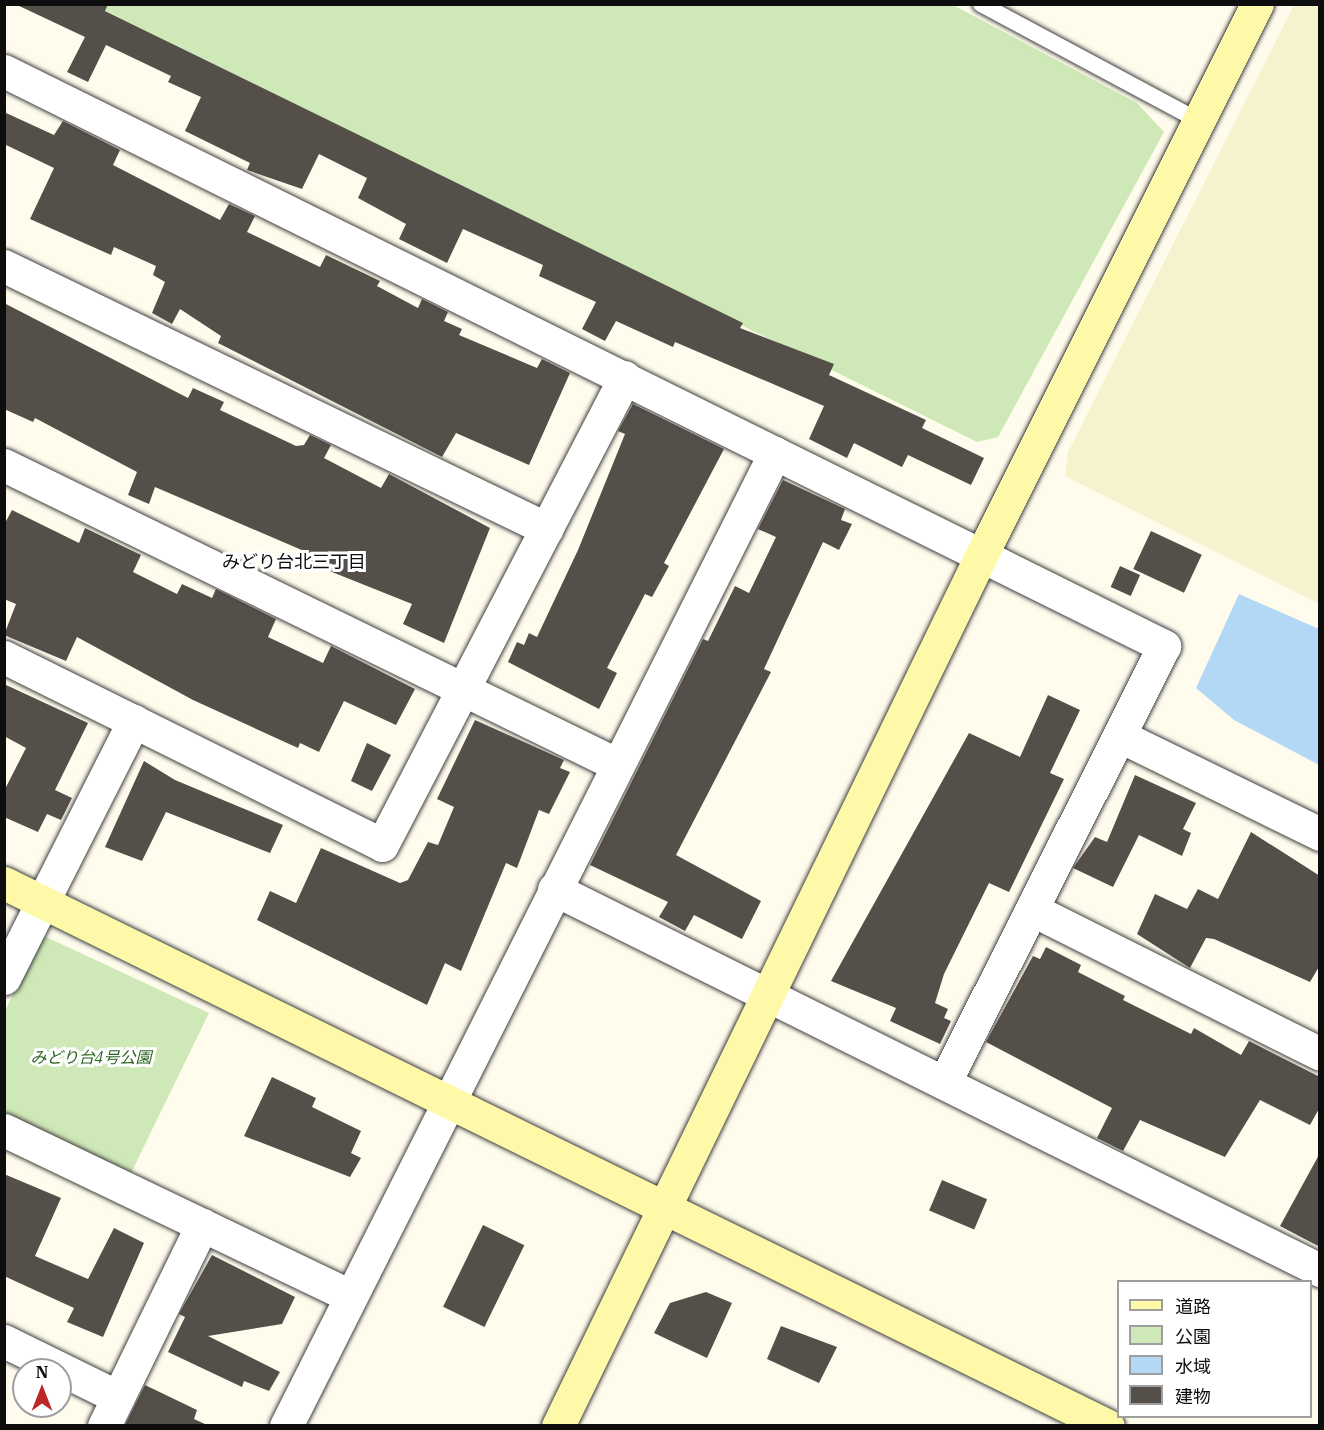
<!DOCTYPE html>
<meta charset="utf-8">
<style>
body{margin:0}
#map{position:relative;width:1324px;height:1430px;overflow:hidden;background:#fffced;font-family:"IBM Plex Serif","Noto Sans JP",serif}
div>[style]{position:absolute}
.farmland>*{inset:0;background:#f4f3ce}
.green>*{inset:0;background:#cee8b7}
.water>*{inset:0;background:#b3d8f5}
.building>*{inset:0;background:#554f49;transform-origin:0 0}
.roads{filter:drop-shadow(0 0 2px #404040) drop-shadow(0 0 2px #404040)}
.lane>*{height:16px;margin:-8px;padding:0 8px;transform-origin:8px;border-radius:8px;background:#fff}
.street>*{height:33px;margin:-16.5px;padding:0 16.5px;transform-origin:16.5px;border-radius:16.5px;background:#fff}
.secondary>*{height:33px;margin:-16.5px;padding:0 16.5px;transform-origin:16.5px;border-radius:16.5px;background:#fef9a9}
span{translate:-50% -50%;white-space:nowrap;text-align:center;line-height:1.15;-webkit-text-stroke:6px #fff;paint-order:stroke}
.park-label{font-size:16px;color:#28641e;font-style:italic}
.neighbourhood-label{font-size:18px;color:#0d0d0d}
.frame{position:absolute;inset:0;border:6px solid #0d0d0d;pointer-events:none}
.legend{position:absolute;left:1117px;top:1280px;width:195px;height:138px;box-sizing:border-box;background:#fff;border:2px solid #9e9e9e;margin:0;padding:8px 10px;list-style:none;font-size:18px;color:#0d0d0d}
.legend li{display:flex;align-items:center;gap:12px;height:30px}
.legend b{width:30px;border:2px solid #9e9e9e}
.north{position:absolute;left:12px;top:1358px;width:60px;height:60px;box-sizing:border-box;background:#fff;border:2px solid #9e9e9e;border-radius:50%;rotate:0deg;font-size:16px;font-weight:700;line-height:24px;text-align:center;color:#0d0d0d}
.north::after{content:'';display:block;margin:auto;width:21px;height:27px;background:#bb2827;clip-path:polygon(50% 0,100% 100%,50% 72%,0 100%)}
</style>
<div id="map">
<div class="farmland">
<div style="clip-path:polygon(1294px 5px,1320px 5px,1319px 604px,1065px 476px,1068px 452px)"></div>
</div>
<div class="green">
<div style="clip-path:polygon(94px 5px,953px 5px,1137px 103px,1164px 132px,998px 437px,977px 442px)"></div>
<div style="clip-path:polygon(42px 935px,209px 1013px,131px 1173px,5px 1114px,4px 1013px)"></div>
</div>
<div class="water">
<div style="clip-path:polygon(1239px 594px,1319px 629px,1319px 765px,1234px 720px,1196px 688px)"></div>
</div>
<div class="building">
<div style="clip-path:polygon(15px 4px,108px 4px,105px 11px,743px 323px,740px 328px,834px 364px,829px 375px,926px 420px,922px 428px,984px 458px,971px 485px,908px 455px,902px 467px,854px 443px,847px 458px,809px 439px,824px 406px,675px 342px,673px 347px,616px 321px,605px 341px,582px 329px,596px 302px,539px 276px,543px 265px,463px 229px,447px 263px,399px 239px,406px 224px,358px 198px,367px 178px,319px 154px,302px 189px,247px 170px,250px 163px,185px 131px,201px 97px,168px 82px,171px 76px,106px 45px,88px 82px,67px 72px,85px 37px)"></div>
<div style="clip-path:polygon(4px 112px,54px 135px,63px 121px,120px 150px,113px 165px,220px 220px,229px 204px,255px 216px,247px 232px,320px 267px,326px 255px,380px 281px,377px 286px,418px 308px,422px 299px,448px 312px,444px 321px,462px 329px,459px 335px,537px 368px,542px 359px,570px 373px,529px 465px,456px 433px,442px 457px,218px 343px,221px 336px,180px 309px,172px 324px,152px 313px,165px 282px,153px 275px,156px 266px,114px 247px,111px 255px,30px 219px,54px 168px,4px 144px)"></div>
<div style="clip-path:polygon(4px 303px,188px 398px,193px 388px,224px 402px,220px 410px,296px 446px,304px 445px,310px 435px,331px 445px,324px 458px,381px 488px,389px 474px,490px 528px,444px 643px,403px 624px,412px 604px,307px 562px,311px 554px,155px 487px,149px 504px,128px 495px,137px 472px,35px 418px,33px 422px,4px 409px)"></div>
<div style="clip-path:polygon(633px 404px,724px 449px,664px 563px,669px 566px,652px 597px,645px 594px,607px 668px,617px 673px,599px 709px,508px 662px,517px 642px,524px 645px,529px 633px,537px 637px,578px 550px,625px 434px,618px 431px)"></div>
<div style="clip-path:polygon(783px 480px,845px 509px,841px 520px,852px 524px,839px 550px,823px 542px,764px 669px,771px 672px,676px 855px,761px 901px,742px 939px,694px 915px,685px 931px,659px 917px,668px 902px,590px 865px,703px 639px,708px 641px,735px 586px,749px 593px,776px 537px,758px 529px)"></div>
<div style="clip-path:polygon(12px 510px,79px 543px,85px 528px,141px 555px,133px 572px,177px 594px,182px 584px,212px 598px,216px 589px,276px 619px,268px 637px,323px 663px,331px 646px,415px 689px,396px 725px,344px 701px,319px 752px,300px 743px,298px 748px,193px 700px,77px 637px,66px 661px,4px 635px,16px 604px,4px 599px,4px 525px)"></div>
<div style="left:1151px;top:531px;width:56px;height:42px;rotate:25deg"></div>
<div style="left:1120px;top:566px;width:22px;height:23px;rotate:24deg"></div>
<div style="clip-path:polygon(4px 684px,88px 723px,55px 790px,72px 798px,61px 820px,47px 814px,38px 832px,4px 817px,4px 791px,26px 748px,4px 736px)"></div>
<div style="clip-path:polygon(1048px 695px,1080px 710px,1050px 773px,1064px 779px,1009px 892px,989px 883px,944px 974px,935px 1003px,948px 1009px,944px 1018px,951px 1021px,940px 1044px,890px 1021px,896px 1008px,831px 981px,969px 733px,1020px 757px)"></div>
<div style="clip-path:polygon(475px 720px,564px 760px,560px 768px,570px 772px,549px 814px,539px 810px,517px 868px,506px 863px,461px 971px,445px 963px,427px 1005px,257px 920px,270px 891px,296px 903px,321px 848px,400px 883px,408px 880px,428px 842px,438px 845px,454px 807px,437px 799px)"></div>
<div style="clip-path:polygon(367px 743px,391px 755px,372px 791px,351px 781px)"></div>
<div style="clip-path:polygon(144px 761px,175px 780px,283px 825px,270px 853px,166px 812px,142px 861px,105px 847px)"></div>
<div style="clip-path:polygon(1135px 775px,1196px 803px,1183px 829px,1191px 833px,1182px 856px,1139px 835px,1113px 887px,1073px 868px,1095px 837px,1107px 842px)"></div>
<div style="clip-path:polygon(1251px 832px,1320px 876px,1320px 965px,1310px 982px,1214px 939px,1206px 938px,1190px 968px,1137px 934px,1155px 894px,1187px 909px,1198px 889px,1218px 899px)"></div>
<div style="clip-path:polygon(1046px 947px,1081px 965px,1078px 972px,1125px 996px,1123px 1000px,1191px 1034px,1194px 1028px,1241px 1055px,1249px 1041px,1320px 1077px,1320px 1107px,1310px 1125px,1260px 1100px,1225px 1157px,1140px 1120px,1123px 1151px,1097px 1138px,1112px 1108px,986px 1042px,1033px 956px,1040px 959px)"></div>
<div style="clip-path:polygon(272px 1077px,316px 1098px,312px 1107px,361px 1131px,351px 1153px,361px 1158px,350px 1177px,244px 1136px)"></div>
<div style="clip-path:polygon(1320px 1153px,1320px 1247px,1280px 1226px)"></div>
<div style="clip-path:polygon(4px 1174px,61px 1198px,35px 1256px,88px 1279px,114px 1228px,144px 1243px,103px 1337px,67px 1322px,74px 1308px,4px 1276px)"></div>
<div style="left:942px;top:1180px;width:49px;height:33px;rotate:23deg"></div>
<div style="left:483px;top:1225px;width:46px;height:91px;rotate:26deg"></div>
<div style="clip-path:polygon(212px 1255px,295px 1297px,282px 1324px,208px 1336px,280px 1372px,269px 1391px,244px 1381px,242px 1387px,168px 1352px,185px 1317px,179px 1314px)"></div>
<div style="clip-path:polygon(706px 1292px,732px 1303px,707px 1358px,654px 1333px,670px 1303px)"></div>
<div style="clip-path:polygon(781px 1326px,837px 1347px,819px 1383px,767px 1359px)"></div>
<div style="clip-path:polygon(145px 1385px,197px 1410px,194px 1419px,207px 1425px,125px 1425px)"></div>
</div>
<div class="roads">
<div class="lane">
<div style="left:981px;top:4px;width:247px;rotate:28.2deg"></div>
</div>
<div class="street">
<div style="left:4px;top:71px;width:1295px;rotate:26.37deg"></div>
<div style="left:1164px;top:646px;width:489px;rotate:116.7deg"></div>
<div style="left:4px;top:266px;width:603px;rotate:25.84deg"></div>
<div style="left:4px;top:465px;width:683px;rotate:26.04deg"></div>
<div style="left:4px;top:657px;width:422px;rotate:26.4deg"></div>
<div style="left:382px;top:845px;width:527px;rotate:-62.56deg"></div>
<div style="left:1120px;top:736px;width:223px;rotate:26.1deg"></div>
<div style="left:554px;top:889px;width:856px;rotate:26.45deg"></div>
<div style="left:1035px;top:911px;width:319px;rotate:26.6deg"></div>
<div style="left:4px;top:978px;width:288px;rotate:-63.2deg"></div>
<div style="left:4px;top:1130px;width:384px;rotate:25.6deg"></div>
<div style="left:4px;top:1341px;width:127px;rotate:26.2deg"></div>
<div style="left:104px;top:1426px;width:224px;rotate:-64deg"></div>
<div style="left:286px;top:1426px;width:1089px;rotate:-63.32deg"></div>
</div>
<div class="secondary">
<div style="left:4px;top:883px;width:1230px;rotate:26.19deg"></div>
<div style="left:558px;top:1426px;width:967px;rotate:-64.07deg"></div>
<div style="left:981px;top:556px;width:617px;rotate:-63.43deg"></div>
</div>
</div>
<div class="park-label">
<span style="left:91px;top:1057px">みどり台4号公園</span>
</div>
<div class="neighbourhood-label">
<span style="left:294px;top:562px">みどり台北三丁目</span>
</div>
<div class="frame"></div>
<ul class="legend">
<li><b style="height:8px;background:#fef9a9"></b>道路</li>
<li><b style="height:16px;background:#cee8b7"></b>公園</li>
<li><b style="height:16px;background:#b3d8f5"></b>水域</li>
<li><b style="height:16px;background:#554f49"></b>建物</li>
</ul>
<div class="north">N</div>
</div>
